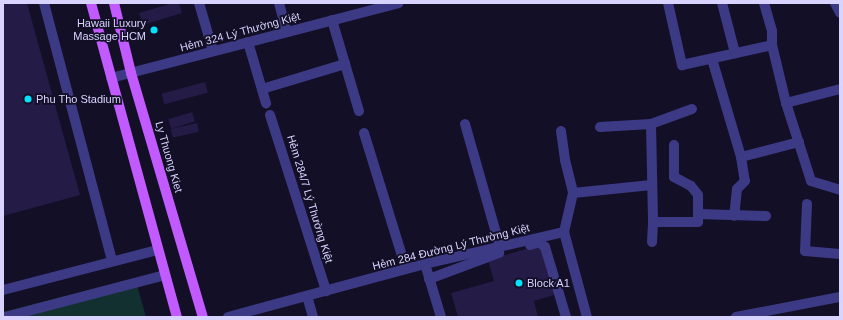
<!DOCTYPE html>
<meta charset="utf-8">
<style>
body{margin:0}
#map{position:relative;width:843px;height:320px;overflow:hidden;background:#130f26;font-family:Helvetica,sans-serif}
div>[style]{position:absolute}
.green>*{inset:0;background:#12302f}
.building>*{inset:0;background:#241b47;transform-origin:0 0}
.minor>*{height:10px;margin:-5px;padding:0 5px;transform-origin:5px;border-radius:5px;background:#3d3a85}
.major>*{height:10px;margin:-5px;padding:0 5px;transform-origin:5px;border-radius:5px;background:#c25bff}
.dots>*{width:11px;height:11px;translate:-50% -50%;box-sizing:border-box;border:2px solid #130f26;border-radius:50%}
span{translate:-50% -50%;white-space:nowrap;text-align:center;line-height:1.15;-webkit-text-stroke:3.5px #130f26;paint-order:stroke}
.poi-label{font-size:11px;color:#d9d4ff}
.right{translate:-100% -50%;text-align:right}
.left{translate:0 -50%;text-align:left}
.street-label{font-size:11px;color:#d9d4ff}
.frame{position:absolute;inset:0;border:4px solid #d9d4ff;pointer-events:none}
</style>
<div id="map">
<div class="green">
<div style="clip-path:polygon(135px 278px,146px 317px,3px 317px,3px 312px)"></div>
</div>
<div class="building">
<div style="clip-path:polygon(3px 3px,27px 3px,80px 195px,3px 216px)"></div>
<div style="clip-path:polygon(173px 3px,179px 3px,182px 13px,143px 25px,139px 13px)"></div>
<div style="left:205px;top:82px;width:11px;height:45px;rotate:75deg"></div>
<div style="left:192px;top:112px;width:10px;height:25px;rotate:73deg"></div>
<div style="left:197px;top:123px;width:9px;height:27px;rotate:77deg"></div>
<div style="clip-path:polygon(540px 245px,554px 295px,534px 301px,538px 317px,458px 317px,451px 293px,494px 281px,488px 260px)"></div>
</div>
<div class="minor">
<div style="left:44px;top:3px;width:267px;rotate:75.2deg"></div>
<div style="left:199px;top:3px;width:50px;rotate:73.7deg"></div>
<div style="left:279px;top:3px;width:30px;rotate:75deg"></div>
<div style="left:668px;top:3px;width:64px;rotate:77.3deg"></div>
<div style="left:682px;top:65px;width:92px;rotate:-12.5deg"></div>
<div style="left:722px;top:3px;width:52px;rotate:75.4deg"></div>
<div style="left:764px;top:3px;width:29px;rotate:74deg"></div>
<div style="left:772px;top:31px;width:14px;rotate:90deg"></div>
<div style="left:772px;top:45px;width:60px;rotate:76.4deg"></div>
<div style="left:786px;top:103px;width:82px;rotate:72.2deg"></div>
<div style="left:811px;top:181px;width:30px;rotate:17deg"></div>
<div style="left:835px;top:3px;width:11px;rotate:63deg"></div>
<div style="left:332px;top:20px;width:95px;rotate:73.5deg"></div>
<div style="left:248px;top:42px;width:64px;rotate:73.6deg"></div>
<div style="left:712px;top:59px;width:102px;rotate:73.5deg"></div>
<div style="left:741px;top:157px;width:24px;rotate:81deg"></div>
<div style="left:745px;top:181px;width:11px;rotate:135deg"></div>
<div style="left:737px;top:189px;width:27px;rotate:96deg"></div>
<div style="left:111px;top:78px;width:297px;rotate:-14.6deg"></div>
<div style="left:262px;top:89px;width:87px;rotate:-16.8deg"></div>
<div style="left:786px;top:103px;width:56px;rotate:-14.5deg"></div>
<div style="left:692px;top:109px;width:44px;rotate:159.9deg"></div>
<div style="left:651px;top:124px;width:98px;rotate:88.8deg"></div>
<div style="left:653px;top:222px;width:45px"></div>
<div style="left:698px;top:222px;width:8px;rotate:-90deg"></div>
<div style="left:698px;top:214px;width:68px;rotate:1.7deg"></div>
<div style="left:270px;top:115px;width:185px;rotate:72.3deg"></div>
<div style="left:465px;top:124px;width:128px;rotate:74.1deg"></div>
<div style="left:600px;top:127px;width:51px;rotate:-3.4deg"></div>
<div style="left:561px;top:131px;width:29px;rotate:82deg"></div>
<div style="left:565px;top:160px;width:34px;rotate:76deg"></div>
<div style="left:364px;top:133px;width:142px;rotate:72.8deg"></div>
<div style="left:674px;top:145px;width:32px;rotate:90deg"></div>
<div style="left:674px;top:177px;width:19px;rotate:28deg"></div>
<div style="left:691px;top:186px;width:11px;rotate:52deg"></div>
<div style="left:698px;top:195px;width:19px;rotate:90deg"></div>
<div style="left:741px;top:157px;width:60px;rotate:-14.5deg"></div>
<div style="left:807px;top:204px;width:47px;rotate:92.4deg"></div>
<div style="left:805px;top:251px;width:35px;rotate:5deg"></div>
<div style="left:564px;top:232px;width:88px;rotate:74.9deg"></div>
<div style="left:652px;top:242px;width:20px;rotate:-87deg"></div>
<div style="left:530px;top:245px;width:9px;rotate:-18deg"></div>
<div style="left:539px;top:242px;width:8px;rotate:40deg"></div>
<div style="left:545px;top:247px;width:73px;rotate:73.3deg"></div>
<div style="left:425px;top:264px;width:55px;rotate:73.2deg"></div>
<div style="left:429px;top:279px;width:75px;rotate:-20.4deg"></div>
<div style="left:3px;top:290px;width:160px;rotate:-14.5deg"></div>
<div style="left:307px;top:296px;width:22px;rotate:74deg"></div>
<div style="left:5px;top:317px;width:165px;rotate:-14.7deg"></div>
<div style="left:228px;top:317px;width:204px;rotate:-15.1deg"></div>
<div style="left:425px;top:264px;width:143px;rotate:-13deg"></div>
<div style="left:564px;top:232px;width:40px;rotate:-77deg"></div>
<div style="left:573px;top:193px;width:79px;rotate:-5.8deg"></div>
<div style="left:736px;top:317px;width:106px;rotate:-10.9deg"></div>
</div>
<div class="major">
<div style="left:91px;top:3px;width:326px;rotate:74.7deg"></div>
<div style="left:114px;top:3px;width:72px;rotate:76.3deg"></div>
<div style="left:131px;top:73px;width:254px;rotate:73.6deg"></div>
</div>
<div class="dots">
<div style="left:154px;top:30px;background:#00e5ff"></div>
<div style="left:28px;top:99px;background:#00e5ff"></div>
<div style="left:519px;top:283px;background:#00e5ff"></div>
</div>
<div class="poi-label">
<span class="right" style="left:146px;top:30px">Hawaii Luxury<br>Massage HCM</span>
<span class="left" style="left:36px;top:99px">Phu Tho Stadium</span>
<span class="left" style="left:527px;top:283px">Block A1</span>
</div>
<div class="street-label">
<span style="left:240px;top:32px;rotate:-15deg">Hẻm 324 Lý Thường Kiệt</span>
<span style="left:169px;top:157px;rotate:74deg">Ly Thuong Kiet</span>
<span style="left:310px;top:199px;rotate:73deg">Hẻm 284/7 Lý Thường Kiệt</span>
<span style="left:451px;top:247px;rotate:-14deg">Hẻm 284 Đường Lý Thường Kiệt</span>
</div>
<div class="frame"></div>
</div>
